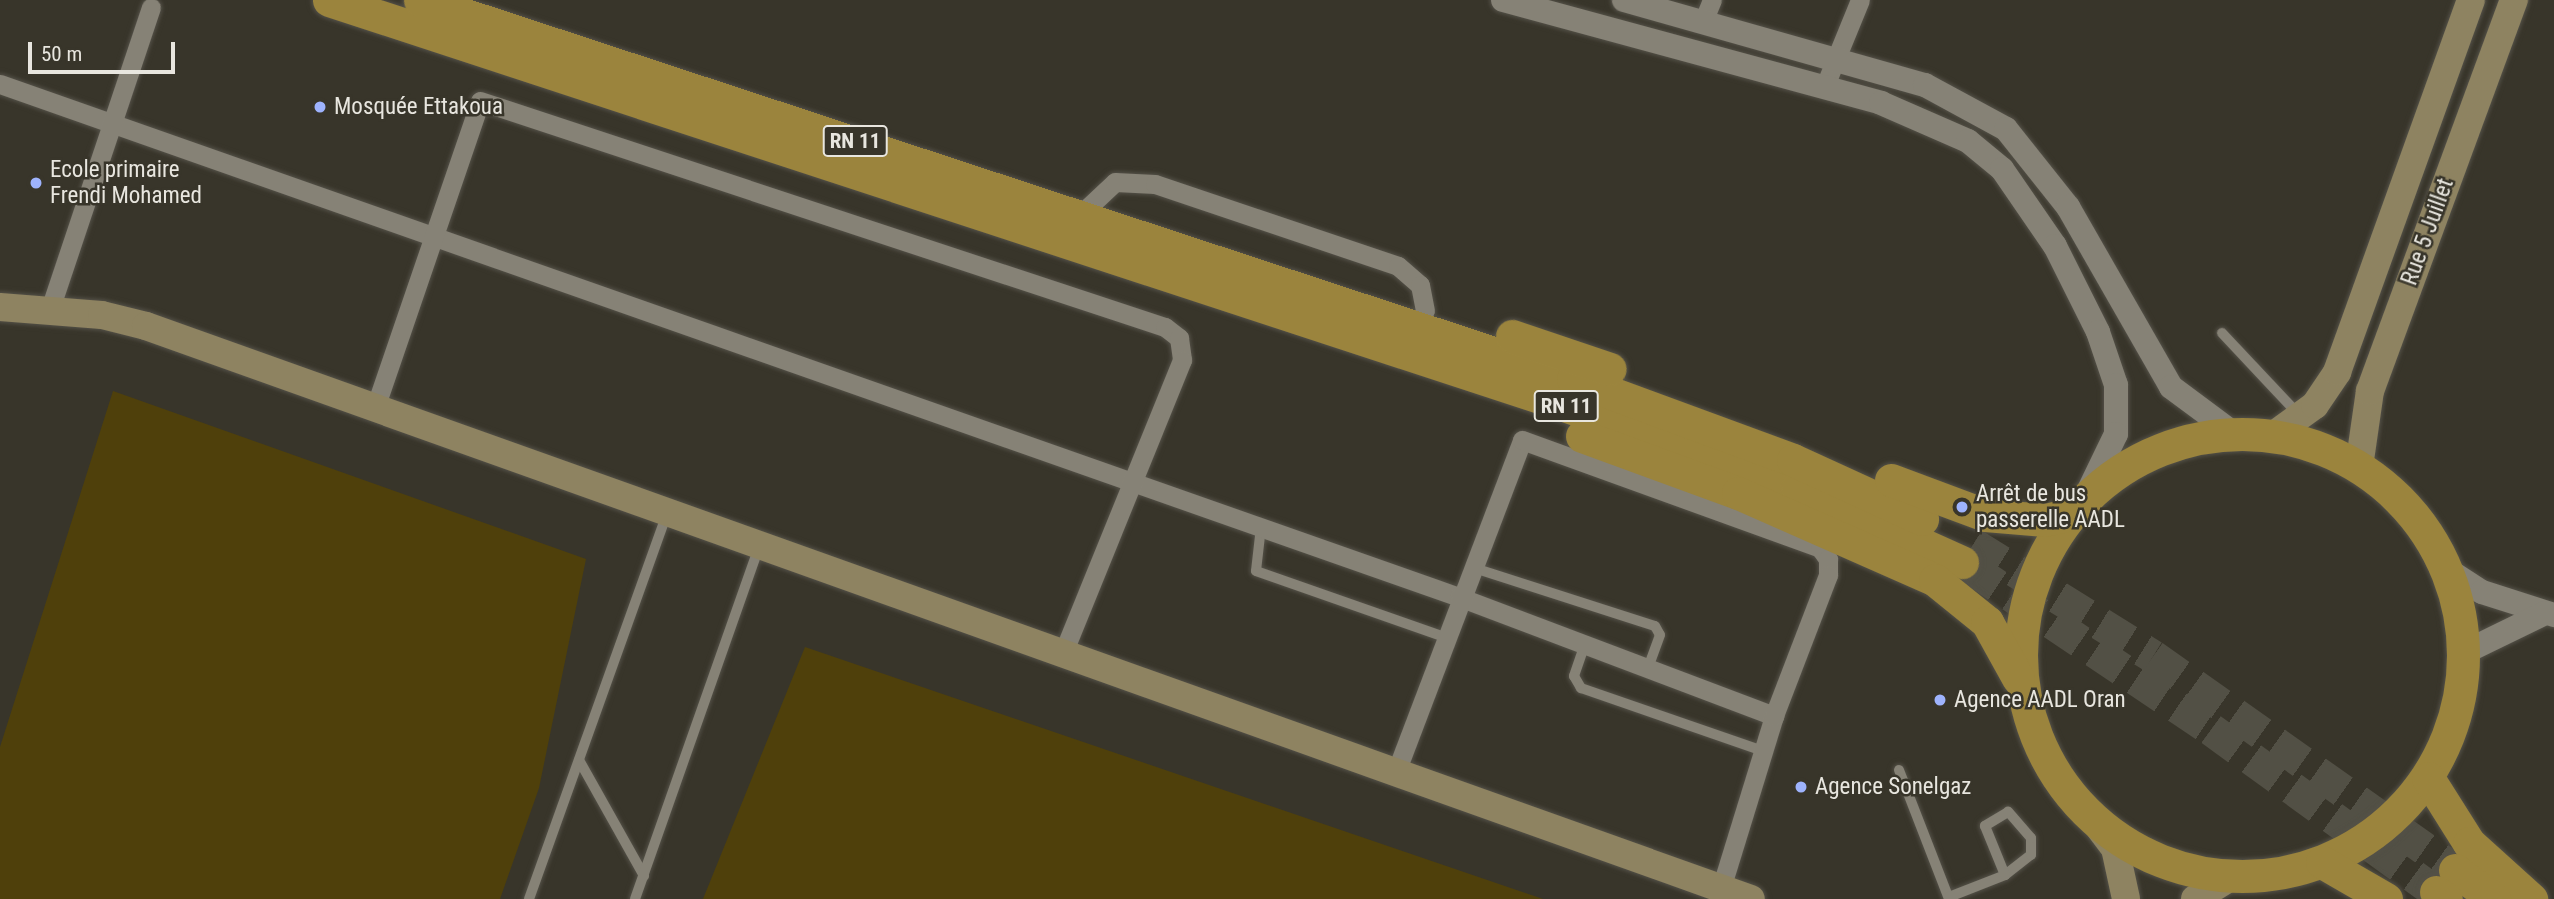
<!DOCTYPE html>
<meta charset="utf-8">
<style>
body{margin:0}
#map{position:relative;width:2554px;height:899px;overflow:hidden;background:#38352a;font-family:"Roboto Condensed",sans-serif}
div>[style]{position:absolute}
.green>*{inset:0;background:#4f400b}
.trunk-tunnel>*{height:33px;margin-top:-16.5px;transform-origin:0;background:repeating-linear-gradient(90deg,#525045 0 33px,transparent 0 50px)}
.roads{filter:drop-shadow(0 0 2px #545148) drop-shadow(0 0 2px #545148)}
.service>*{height:10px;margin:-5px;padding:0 5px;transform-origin:5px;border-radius:5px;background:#868276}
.minor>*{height:19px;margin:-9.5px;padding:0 9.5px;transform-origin:9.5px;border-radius:9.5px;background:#868276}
.tertiary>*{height:24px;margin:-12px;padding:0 12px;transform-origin:12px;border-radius:12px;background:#868276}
.secondary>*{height:28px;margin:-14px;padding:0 14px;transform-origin:14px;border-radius:14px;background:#8e8361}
.trunk>*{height:33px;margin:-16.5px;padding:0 16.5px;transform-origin:16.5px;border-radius:16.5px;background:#9b843d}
.trunk>.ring{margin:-16.5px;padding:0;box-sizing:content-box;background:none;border:33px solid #9b843d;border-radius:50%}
.dots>*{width:19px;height:19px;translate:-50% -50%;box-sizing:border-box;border:4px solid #38352a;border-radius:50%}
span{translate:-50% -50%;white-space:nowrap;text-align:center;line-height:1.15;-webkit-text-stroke:5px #38352a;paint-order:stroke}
.shield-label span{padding:2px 5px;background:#38352a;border:2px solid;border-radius:5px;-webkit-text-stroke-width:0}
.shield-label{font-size:21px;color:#e8e6df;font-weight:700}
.poi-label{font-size:23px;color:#e8e6df}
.left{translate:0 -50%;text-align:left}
.street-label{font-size:23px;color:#e8e6df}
.scale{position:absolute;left:28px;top:42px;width:147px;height:32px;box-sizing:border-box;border:4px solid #e8e6df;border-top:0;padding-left:9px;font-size:21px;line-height:24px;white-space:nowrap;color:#e8e6df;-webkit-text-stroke:5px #38352a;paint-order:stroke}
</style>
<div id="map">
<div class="green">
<div style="clip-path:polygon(113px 391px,586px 559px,539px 788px,500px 899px,0 899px,0 747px)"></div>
<div style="clip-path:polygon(805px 647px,1543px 899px,703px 899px)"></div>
</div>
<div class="trunk-tunnel">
<div style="left:1973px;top:544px;width:212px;rotate:31.9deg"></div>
<div style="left:2153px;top:656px;width:370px;rotate:35.3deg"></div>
<div style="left:1970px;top:567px;width:290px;rotate:33.9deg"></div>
<div style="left:2211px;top:729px;width:278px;rotate:35.9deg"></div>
</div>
<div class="roads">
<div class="service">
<div style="left:2222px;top:333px;width:112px;rotate:46.8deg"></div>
<div style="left:1261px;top:527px;width:44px;rotate:96.5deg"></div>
<div style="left:1256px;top:571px;width:199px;rotate:19.3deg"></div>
<div style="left:1471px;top:567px;width:193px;rotate:17.8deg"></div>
<div style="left:1655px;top:626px;width:10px;rotate:61deg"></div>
<div style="left:1660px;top:635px;width:32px;rotate:110deg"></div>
<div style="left:1585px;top:644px;width:34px;rotate:109deg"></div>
<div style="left:1574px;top:676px;width:14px;rotate:60deg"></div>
<div style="left:1581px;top:688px;width:193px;rotate:19.1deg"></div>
<div style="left:579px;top:760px;width:133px;rotate:60.7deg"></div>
<div style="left:1899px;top:770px;width:138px;rotate:68.8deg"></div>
<div style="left:1949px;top:897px;width:60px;rotate:-21.4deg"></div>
<div style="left:2005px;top:875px;width:33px;rotate:-38deg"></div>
<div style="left:2031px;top:855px;width:17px;rotate:-90deg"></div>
<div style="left:2031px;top:838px;width:35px;rotate:-131deg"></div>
<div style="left:2008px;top:812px;width:27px;rotate:149deg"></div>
<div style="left:1985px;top:826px;width:53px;rotate:67.8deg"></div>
<div style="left:529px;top:899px;width:409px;rotate:-70.3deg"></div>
<div style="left:635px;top:899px;width:374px;rotate:-70.6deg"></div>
</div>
<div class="minor">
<div style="left:1703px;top:22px;width:24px;rotate:-68deg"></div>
<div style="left:0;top:84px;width:1547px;rotate:19.37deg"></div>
<div style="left:1459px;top:597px;width:337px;rotate:20.7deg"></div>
<div style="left:1774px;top:716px;width:180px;rotate:107.1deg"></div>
<div style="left:1824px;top:88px;width:95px;rotate:-67.8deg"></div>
<div style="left:1082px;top:213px;width:45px;rotate:-43.2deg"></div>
<div style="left:1115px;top:182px;width:40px;rotate:2.9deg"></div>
<div style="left:1155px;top:184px;width:256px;rotate:18.6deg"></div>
<div style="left:1398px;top:266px;width:29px;rotate:41deg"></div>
<div style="left:1420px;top:285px;width:26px;rotate:79deg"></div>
<div style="left:50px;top:309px;width:318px;rotate:-71.5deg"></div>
<div style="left:375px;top:408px;width:324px;rotate:-71.1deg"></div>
<div style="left:480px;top:101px;width:721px;rotate:18.26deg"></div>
<div style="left:1165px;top:327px;width:18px;rotate:38deg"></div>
<div style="left:1179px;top:338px;width:22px;rotate:82deg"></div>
<div style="left:1182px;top:360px;width:316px;rotate:112.1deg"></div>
<div style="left:1396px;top:772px;width:355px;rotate:-69.2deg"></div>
<div style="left:1522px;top:440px;width:317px;rotate:19.9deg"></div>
<div style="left:1820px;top:548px;width:14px;rotate:54deg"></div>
<div style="left:1828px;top:559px;width:16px;rotate:90deg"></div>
<div style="left:1828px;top:575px;width:151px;rotate:111deg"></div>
</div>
<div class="tertiary">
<div style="left:1503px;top:0;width:392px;rotate:15.2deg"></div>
<div style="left:1881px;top:103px;width:95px;rotate:23.6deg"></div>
<div style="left:1968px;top:141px;width:44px;rotate:39.5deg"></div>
<div style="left:2002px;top:169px;width:93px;rotate:55.5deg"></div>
<div style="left:2055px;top:246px;width:96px;rotate:63.4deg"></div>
<div style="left:2098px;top:332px;width:56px;rotate:71.2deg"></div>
<div style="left:2116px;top:385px;width:49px;rotate:90deg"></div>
<div style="left:2116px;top:434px;width:71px;rotate:115.8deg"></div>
<div style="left:1624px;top:0;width:313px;rotate:15.8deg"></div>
<div style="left:1925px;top:85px;width:92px;rotate:28.5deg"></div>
<div style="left:2006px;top:129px;width:100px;rotate:51.5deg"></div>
<div style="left:2068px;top:207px;width:207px;rotate:60.2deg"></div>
<div style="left:2171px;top:387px;width:77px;rotate:36.6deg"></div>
<div style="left:2445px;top:568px;width:44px;rotate:33deg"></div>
<div style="left:2482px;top:592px;width:76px;rotate:17.7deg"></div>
<div style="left:2463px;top:653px;width:91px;rotate:-26deg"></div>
</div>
<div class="secondary">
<div style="left:0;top:307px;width:102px;rotate:4.5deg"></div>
<div style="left:102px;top:315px;width:45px;rotate:14deg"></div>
<div style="left:146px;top:326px;width:1704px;rotate:19.65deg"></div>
<div style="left:2271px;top:437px;width:54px;rotate:-36deg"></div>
<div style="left:2315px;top:405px;width:40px;rotate:-56deg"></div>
<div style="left:2337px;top:372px;width:395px;rotate:-70.2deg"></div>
<div style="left:2359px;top:467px;width:77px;rotate:-81.8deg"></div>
<div style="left:2370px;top:391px;width:417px;rotate:-69.8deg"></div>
<div style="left:2092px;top:818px;width:38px;rotate:53deg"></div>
<div style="left:2115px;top:848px;width:52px;rotate:77.8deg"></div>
<div style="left:2195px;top:899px;width:44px;rotate:-31.9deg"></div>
</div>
<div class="trunk">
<div style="left:329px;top:0;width:1300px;rotate:18.16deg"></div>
<div style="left:1564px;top:405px;width:247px;rotate:19.6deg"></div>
<div style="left:1797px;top:488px;width:181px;rotate:24.2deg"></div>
<div style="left:420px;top:0;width:1214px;rotate:18.2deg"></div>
<div style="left:1573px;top:379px;width:234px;rotate:20.2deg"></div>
<div style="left:1793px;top:460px;width:142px;rotate:24.6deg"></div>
<div style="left:1512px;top:336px;width:103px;rotate:18.6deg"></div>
<div class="ring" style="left:2021px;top:434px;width:409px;height:409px"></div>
<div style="left:1582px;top:436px;width:166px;rotate:20.1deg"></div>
<div style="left:1738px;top:493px;width:215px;rotate:23.8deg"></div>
<div style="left:1935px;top:580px;width:67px;rotate:38.9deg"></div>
<div style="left:1987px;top:622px;width:64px;rotate:61deg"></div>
<div style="left:1891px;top:480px;width:100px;rotate:20.4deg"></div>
<div style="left:1985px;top:515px;width:60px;rotate:4.8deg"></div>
<div style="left:2045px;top:520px;width:26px;rotate:-13deg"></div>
<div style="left:2428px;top:778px;width:77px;rotate:57.8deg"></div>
<div style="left:2469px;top:843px;width:84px;rotate:42.1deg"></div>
<div style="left:2322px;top:862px;width:74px;rotate:30deg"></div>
<div style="left:2455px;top:870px;width:49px;rotate:36.6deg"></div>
<div style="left:2436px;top:892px;width:12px;rotate:35deg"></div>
</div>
</div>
<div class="dots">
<div style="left:320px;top:107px;background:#9eb3fd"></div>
<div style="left:36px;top:183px;background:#9eb3fd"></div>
<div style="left:1962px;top:507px;background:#9eb3fd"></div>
<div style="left:1940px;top:700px;background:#9eb3fd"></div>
<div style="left:1801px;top:787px;background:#9eb3fd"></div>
</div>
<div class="shield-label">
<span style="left:855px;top:141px">RN 11</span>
<span style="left:1566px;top:406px">RN 11</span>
</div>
<div class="poi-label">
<span class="left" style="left:334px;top:107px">Mosquée Ettakoua</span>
<span class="left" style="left:50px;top:183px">Ecole primaire<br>Frendi Mohamed</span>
<span class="left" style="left:1976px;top:507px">Arrêt de bus<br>passerelle AADL</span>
<span class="left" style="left:1954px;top:700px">Agence AADL Oran</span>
<span class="left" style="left:1815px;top:787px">Agence Sonelgaz</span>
</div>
<div class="street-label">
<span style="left:2428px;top:232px;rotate:-70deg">Rue 5 Juillet</span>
</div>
<div class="scale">50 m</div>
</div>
